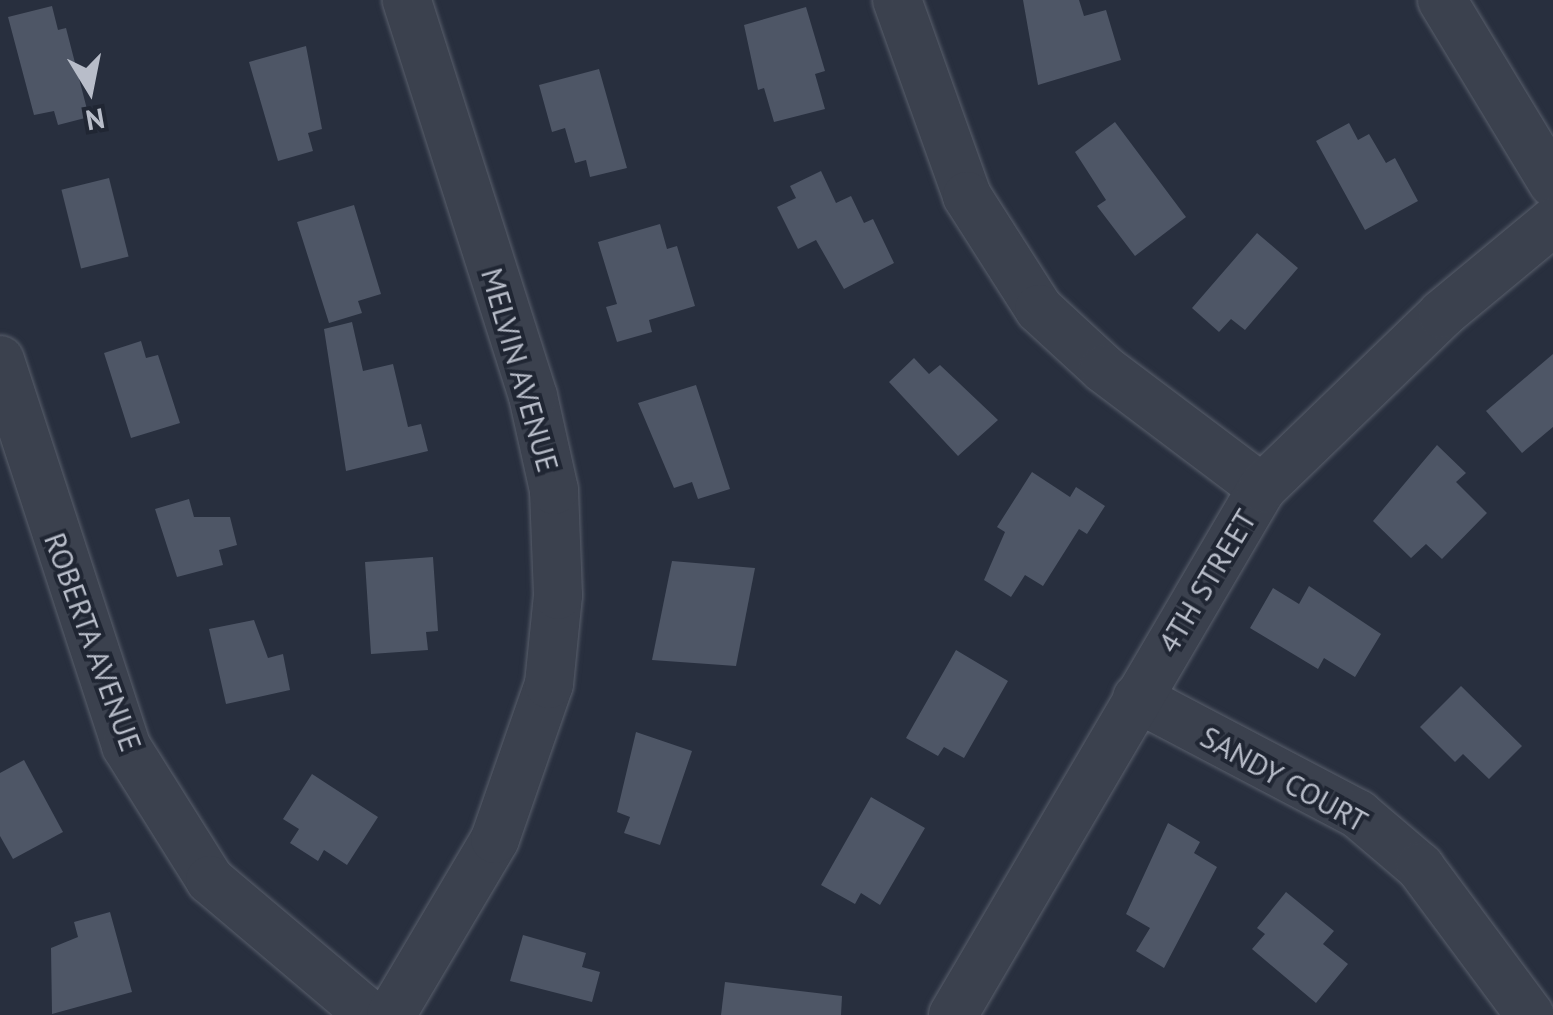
<!DOCTYPE html>
<style>
body{margin:0}
#map{position:relative;width:1553px;height:1015px;overflow:hidden;background:#282f3e;font-family:"PT Sans",sans-serif}
div>[style]{position:absolute}
.building>*{inset:0;background:#4e5666;transform-origin:0 0}
.roads{filter:drop-shadow(0 0 2px #595f6c) drop-shadow(0 0 2px #595f6c)}
.minor>*{height:48px;margin:-24px;padding:0 24px;transform-origin:24px;border-radius:24px;background:#3b414e}
span{translate:-50% -50%;white-space:nowrap;text-align:center;line-height:1.15;-webkit-text-stroke:8px #202633;paint-order:stroke}
.street-label{font-size:30px;color:#b8bdc9}
.north{position:absolute;left:40px;top:40px;width:100px;height:100px;-webkit-text-stroke:8px #202633;paint-order:stroke;rotate:170deg;font-size:28px;font-weight:700;line-height:40px;text-align:center;color:#b8bdc9}
.north::after{content:'';display:block;margin:auto;width:35px;height:45px;background:#b8bdc9;clip-path:polygon(50% 0,100% 100%,50% 72%,0 100%)}
</style>
<div id="map">
<div class="building">
<div style="clip-path:polygon(1023px 0,1079px 0,1084px 16px,1106px 10px,1121px 60px,1038px 85px)"></div>
<div style="clip-path:polygon(52px 6px,58px 30px,66px 28px,89px 117px,58px 125px,54px 111px,34px 115px,8px 17px)"></div>
<div style="clip-path:polygon(806px 7px,825px 71px,815px 74px,825px 109px,774px 122px,764px 88px,758px 90px,744px 25px)"></div>
<div style="clip-path:polygon(306px 46px,322px 129px,308px 133px,313px 151px,278px 161px,249px 62px)"></div>
<div style="clip-path:polygon(599px 69px,627px 168px,590px 177px,586px 160px,575px 163px,565px 128px,552px 132px,539px 85px)"></div>
<div style="clip-path:polygon(1115px 122px,1186px 217px,1135px 256px,1097px 206px,1106px 200px,1075px 152px)"></div>
<div style="clip-path:polygon(1349px 123px,1358px 140px,1369px 134px,1386px 163px,1395px 158px,1418px 201px,1365px 230px,1316px 141px)"></div>
<div style="clip-path:polygon(821px 171px,836px 203px,851px 196px,864px 223px,873px 219px,894px 263px,844px 289px,816px 240px,798px 249px,777px 207px,796px 198px,790px 186px)"></div>
<div style="left:109px;top:178px;width:81px;height:49px;rotate:76deg"></div>
<div style="clip-path:polygon(354px 205px,381px 294px,358px 301px,362px 313px,329px 323px,297px 222px)"></div>
<div style="clip-path:polygon(660px 224px,667px 249px,677px 246px,695px 306px,649px 320px,652px 332px,617px 342px,606px 307px,617px 304px,598px 242px)"></div>
<div style="clip-path:polygon(1257px 233px,1298px 268px,1245px 330px,1231px 319px,1219px 332px,1192px 308px)"></div>
<div style="clip-path:polygon(352px 322px,363px 371px,393px 364px,408px 427px,421px 424px,428px 451px,346px 471px,324px 329px)"></div>
<div style="clip-path:polygon(141px 341px,146px 358px,158px 355px,180px 423px,131px 438px,104px 353px)"></div>
<div style="clip-path:polygon(1553px 354px,1553px 427px,1522px 453px,1486px 411px)"></div>
<div style="clip-path:polygon(914px 358px,929px 374px,940px 365px,998px 420px,958px 456px,889px 382px)"></div>
<div style="clip-path:polygon(696px 385px,730px 489px,698px 499px,692px 482px,674px 488px,638px 403px)"></div>
<div style="clip-path:polygon(1437px 445px,1466px 473px,1456px 482px,1487px 513px,1442px 559px,1426px 544px,1411px 558px,1373px 521px)"></div>
<div style="clip-path:polygon(1032px 472px,1070px 497px,1076px 487px,1105px 506px,1087px 534px,1079px 529px,1043px 586px,1025px 575px,1011px 597px,984px 580px,1005px 532px,997px 527px)"></div>
<div style="clip-path:polygon(189px 499px,194px 517px,230px 517px,237px 545px,219px 550px,223px 565px,177px 577px,155px 509px)"></div>
<div style="clip-path:polygon(433px 557px,438px 631px,426px 632px,428px 650px,371px 654px,365px 562px)"></div>
<div style="clip-path:polygon(672px 561px,755px 568px,736px 666px,652px 660px)"></div>
<div style="clip-path:polygon(1309px 586px,1381px 634px,1355px 677px,1324px 658px,1318px 669px,1250px 628px,1273px 588px,1299px 604px)"></div>
<div style="clip-path:polygon(254px 620px,268px 658px,283px 654px,290px 690px,226px 704px,209px 629px)"></div>
<div style="clip-path:polygon(956px 650px,1008px 681px,964px 758px,944px 747px,938px 756px,906px 738px)"></div>
<div style="clip-path:polygon(1461px 686px,1522px 746px,1489px 779px,1463px 754px,1455px 762px,1420px 727px)"></div>
<div style="clip-path:polygon(636px 732px,692px 751px,660px 845px,624px 833px,630px 817px,617px 812px)"></div>
<div style="clip-path:polygon(24px 760px,63px 832px,13px 859px,0 836px,0 773px)"></div>
<div style="clip-path:polygon(312px 774px,378px 817px,347px 865px,324px 850px,318px 861px,290px 843px,299px 829px,283px 819px)"></div>
<div style="clip-path:polygon(871px 797px,925px 828px,880px 905px,861px 893px,855px 904px,821px 885px)"></div>
<div style="clip-path:polygon(1168px 823px,1200px 842px,1194px 853px,1217px 867px,1164px 968px,1136px 951px,1150px 928px,1126px 914px)"></div>
<div style="clip-path:polygon(1286px 892px,1334px 931px,1323px 944px,1348px 964px,1316px 1003px,1252px 949px,1265px 934px,1257px 928px)"></div>
<div style="clip-path:polygon(110px 912px,132px 992px,52px 1014px,51px 948px,78px 937px,74px 922px)"></div>
<div style="clip-path:polygon(523px 935px,586px 953px,582px 967px,600px 972px,592px 1002px,510px 981px)"></div>
<div style="clip-path:polygon(725px 982px,842px 996px,841px 1015px,721px 1015px)"></div>
</div>
<div class="roads">
<div class="minor">
<div style="left:897px;top:0;width:208px;rotate:70.3deg"></div>
<div style="left:967px;top:196px;width:134px;rotate:57.5deg"></div>
<div style="left:1039px;top:309px;width:88px;rotate:42.7deg"></div>
<div style="left:1104px;top:369px;width:198px;rotate:37deg"></div>
<div style="left:1442px;top:0;width:214px;rotate:58.8deg"></div>
<div style="left:0;top:360px;width:406px;rotate:71.9deg"></div>
<div style="left:126px;top:746px;width:158px;rotate:57.9deg"></div>
<div style="left:210px;top:880px;width:209px;rotate:40.2deg"></div>
<div style="left:1137px;top:698px;width:250px;rotate:27.7deg"></div>
<div style="left:1358px;top:814px;width:82px;rotate:40.5deg"></div>
<div style="left:1420px;top:867px;width:184px;rotate:53.4deg"></div>
<div style="left:391px;top:1015px;width:204px;rotate:-59.4deg"></div>
<div style="left:495px;top:839px;width:164px;rotate:-70.8deg"></div>
<div style="left:549px;top:684px;width:89px;rotate:-84.2deg"></div>
<div style="left:558px;top:595px;width:105px;rotate:-92.2deg"></div>
<div style="left:554px;top:490px;width:96px;rotate:-102.6deg"></div>
<div style="left:533px;top:396px;width:416px;rotate:-107.7deg"></div>
<div style="left:953px;top:1015px;width:611px;rotate:-59.62deg"></div>
<div style="left:1262px;top:488px;width:250px;rotate:-44deg"></div>
<div style="left:1442px;top:314px;width:144px;rotate:-39.7deg"></div>
</div>
</div>
<div class="street-label">
<span style="left:520px;top:370px;rotate:74deg">MELVIN AVENUE</span>
<span style="left:1207px;top:581px;rotate:-59deg">4TH STREET</span>
<span style="left:93px;top:642px;rotate:70deg">ROBERTA AVENUE</span>
<span style="left:1284px;top:779px;rotate:29deg">SANDY COURT</span>
</div>
<div class="north">N</div>
</div>
